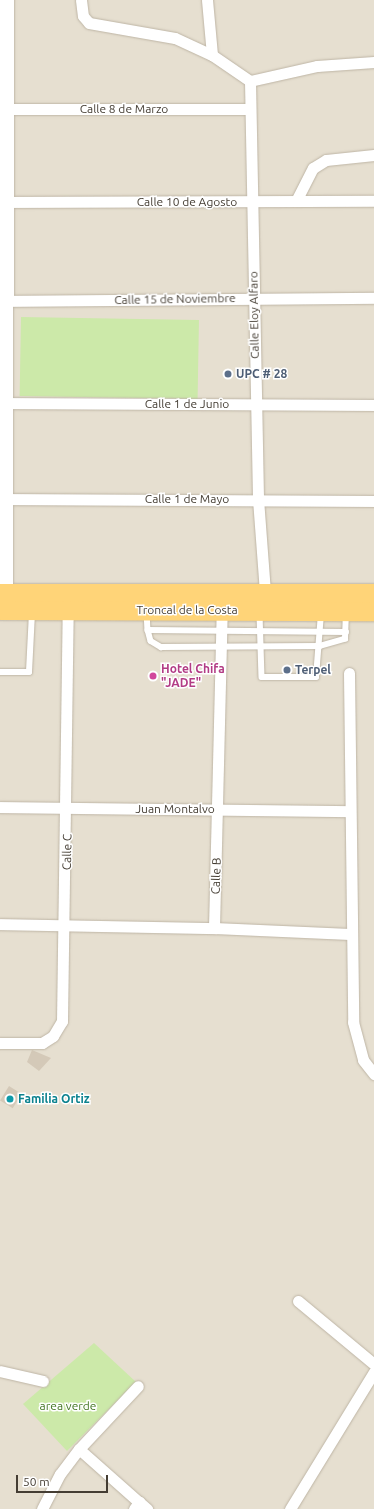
<!DOCTYPE html>
<style>
body{margin:0}
#map{position:relative;width:374px;height:1509px;overflow:hidden;background:#f2ede3;font-family:Ubuntu,sans-serif}
div>[style]{position:absolute}
.residential>*{inset:0;background:#e6dfd0;transform-origin:0 0}
.green>*{inset:0;background:#cce9a9;transform-origin:0 0}
.building>*{inset:0;background:#d4c9b8;transform-origin:0 0}
.roads{filter:drop-shadow(0 0 1px #beb5a5) drop-shadow(0 0 1px #beb5a5)}
.service>*{height:5.5px;margin:-2.75px;padding:0 2.75px;transform-origin:2.75px;border-radius:2.75px;background:#fff}
.minor>*{height:11px;margin:-5.5px;padding:0 5.5px;transform-origin:5.5px;border-radius:5.5px;background:#fff}
.tertiary>*{height:14px;margin:-7px;padding:0 7px;transform-origin:7px;border-radius:7px;background:#fff}
.trunk>*{height:19px;margin:-9.5px;padding:0 9.5px;transform-origin:9.5px;border-radius:9.5px;background:#ffd478}
.dots>*{width:11px;height:11px;translate:-50% -50%;box-sizing:border-box;border:2px solid #fff;border-radius:50%}
span{translate:-50% -50%;white-space:nowrap;text-align:center;line-height:1.15;-webkit-text-stroke:3px #fff;paint-order:stroke}
.street-label{font-size:12px;color:#443d33}
.service-label{font-size:12px;color:#4e5e75;font-weight:700}
.left{translate:0 -50%;text-align:left}
.hotel-label{font-size:12px;color:#b23c85;font-weight:700}
.culture-label{font-size:12px;color:#0d838f;font-weight:700}
.park-label{font-size:12px;color:#447724}
.scale{position:absolute;left:16px;top:1475px;width:92px;height:18px;box-sizing:border-box;border:2px solid #443d33;border-top:0;padding-left:5px;font-size:12px;line-height:14px;white-space:nowrap;color:#443d33;-webkit-text-stroke:3px #fff;paint-order:stroke}
</style>
<div id="map">
<div class="residential">
<div style="left:0;top:0;width:374px;height:1509px"></div>
</div>
<div class="green">
<div style="left:21px;top:317px;width:178px;height:79px;rotate:1deg"></div>
<div style="clip-path:polygon(94px 1343px,136px 1382px,67px 1451px,23px 1404px)"></div>
</div>
<div class="building">
<div style="clip-path:polygon(32px 1050px,51px 1058px,39px 1071px,27px 1062px)"></div>
<div style="left:9px;top:1086px;width:15px;height:17px;rotate:32deg"></div>
</div>
<div class="roads">
<div class="service">
<div style="left:147px;top:612px;width:18px;rotate:87deg"></div>
<div style="left:148px;top:630px;width:198px;rotate:0.6deg"></div>
<div style="left:260px;top:614px;width:63px;rotate:88.2deg"></div>
<div style="left:262px;top:677px;width:54px"></div>
<div style="left:316px;top:677px;width:63px;rotate:-85.5deg"></div>
<div style="left:148px;top:630px;width:11px;rotate:75deg"></div>
<div style="left:151px;top:641px;width:12px;rotate:31deg"></div>
<div style="left:161px;top:647px;width:159px;rotate:-0.4deg"></div>
<div style="left:320px;top:646px;width:26px;rotate:-16deg"></div>
<div style="left:345px;top:639px;width:26px;rotate:-88deg"></div>
<div style="left:0;top:672px;width:29px"></div>
<div style="left:29px;top:672px;width:59px;rotate:-87.1deg"></div>
</div>
<div class="minor">
<div style="left:81px;top:0;width:16px;rotate:83deg"></div>
<div style="left:83px;top:16px;width:9px;rotate:49deg"></div>
<div style="left:89px;top:23px;width:87px;rotate:9.9deg"></div>
<div style="left:175px;top:38px;width:41px;rotate:24.7deg"></div>
<div style="left:212px;top:55px;width:46px;rotate:34.4deg"></div>
<div style="left:207px;top:0;width:55px;rotate:84.8deg"></div>
<div style="left:250px;top:81px;width:418px;rotate:88.9deg"></div>
<div style="left:258px;top:499px;width:93px;rotate:85.7deg"></div>
<div style="left:250px;top:81px;width:69px;rotate:-12.6deg"></div>
<div style="left:317px;top:66px;width:57px;rotate:-4deg"></div>
<div style="left:0;top:109px;width:249px"></div>
<div style="left:296px;top:201px;width:37px;rotate:-63deg"></div>
<div style="left:313px;top:168px;width:15px;rotate:-32deg"></div>
<div style="left:326px;top:160px;width:48px;rotate:-5.9deg"></div>
<div style="left:0;top:202px;width:374px;rotate:-0.2deg"></div>
<div style="left:0;top:301px;width:374px;rotate:-0.5deg"></div>
<div style="left:0;top:403px;width:374px;rotate:0.3deg"></div>
<div style="left:0;top:499px;width:374px;rotate:0.3deg"></div>
<div style="left:349px;top:673px;width:349px;rotate:89.3deg"></div>
<div style="left:353px;top:1022px;width:39px;rotate:75deg"></div>
<div style="left:363px;top:1060px;width:18px;rotate:52deg"></div>
<div style="left:0;top:807px;width:350px;rotate:0.7deg"></div>
<div style="left:0;top:924px;width:214px;rotate:1.1deg"></div>
<div style="left:214px;top:928px;width:318px;rotate:-88.6deg"></div>
<div style="left:214px;top:928px;width:136px;rotate:2.5deg"></div>
<div style="left:0;top:1043px;width:42px"></div>
<div style="left:42px;top:1043px;width:13px;rotate:-32deg"></div>
<div style="left:53px;top:1036px;width:17px;rotate:-59deg"></div>
<div style="left:62px;top:1021px;width:411px;rotate:-89.2deg"></div>
<div style="left:298px;top:1301px;width:99px;rotate:39.7deg"></div>
<div style="left:0;top:1371px;width:44px;rotate:13.1deg"></div>
<div style="left:79px;top:1449px;width:80px;rotate:41.5deg"></div>
<div style="left:42px;top:1509px;width:39px;rotate:-63deg"></div>
<div style="left:60px;top:1474px;width:31px;rotate:-53deg"></div>
<div style="left:79px;top:1449px;width:86px;rotate:-46.9deg"></div>
<div style="left:134px;top:1509px;width:9px;rotate:-54deg"></div>
<div style="left:139px;top:1502px;width:11px;rotate:41deg"></div>
<div style="left:290px;top:1509px;width:161px;rotate:-58.5deg"></div>
</div>
<div class="tertiary">
<div style="left:6px;top:593px;width:593px;rotate:-89.9deg"></div>
</div>
<div class="trunk">
<div style="left:0;top:593px;width:374px"></div>
<div style="left:0;top:610px;width:374px;rotate:0.2deg"></div>
</div>
</div>
<div class="dots">
<div style="left:228px;top:374px;background:#5c6f8a"></div>
<div style="left:287px;top:670px;background:#5c6f8a"></div>
<div style="left:153px;top:676px;background:#d1479c"></div>
<div style="left:10px;top:1099px;background:#0f9aa8"></div>
</div>
<div class="street-label">
<span style="left:124px;top:109px">Calle 8 de Marzo</span>
<span style="left:187px;top:202px">Calle 10 de Agosto</span>
<span style="left:175px;top:299px;rotate:-1deg">Calle 15 de Noviembre</span>
<span style="left:254px;top:315px;rotate:-91deg">Calle Eloy Alfaro</span>
<span style="left:187px;top:404px">Calle 1 de Junio</span>
<span style="left:187px;top:499px">Calle 1 de Mayo</span>
<span style="left:187px;top:610px">Troncal de la Costa</span>
<span style="left:175px;top:809px">Juan Montalvo</span>
<span style="left:67px;top:852px;rotate:-89deg">Calle C</span>
<span style="left:216px;top:876px;rotate:-88deg">Calle B</span>
</div>
<div class="service-label">
<span class="left" style="left:236px;top:374px">UPC # 28</span>
<span class="left" style="left:295px;top:670px">Terpel</span>
</div>
<div class="hotel-label">
<span class="left" style="left:161px;top:676px">Hotel Chifa<br>"JADE"</span>
</div>
<div class="culture-label">
<span class="left" style="left:18px;top:1099px">Familia Ortiz</span>
</div>
<div class="park-label">
<span style="left:68px;top:1406px">area verde</span>
</div>
<div class="scale">50 m</div>
</div>
